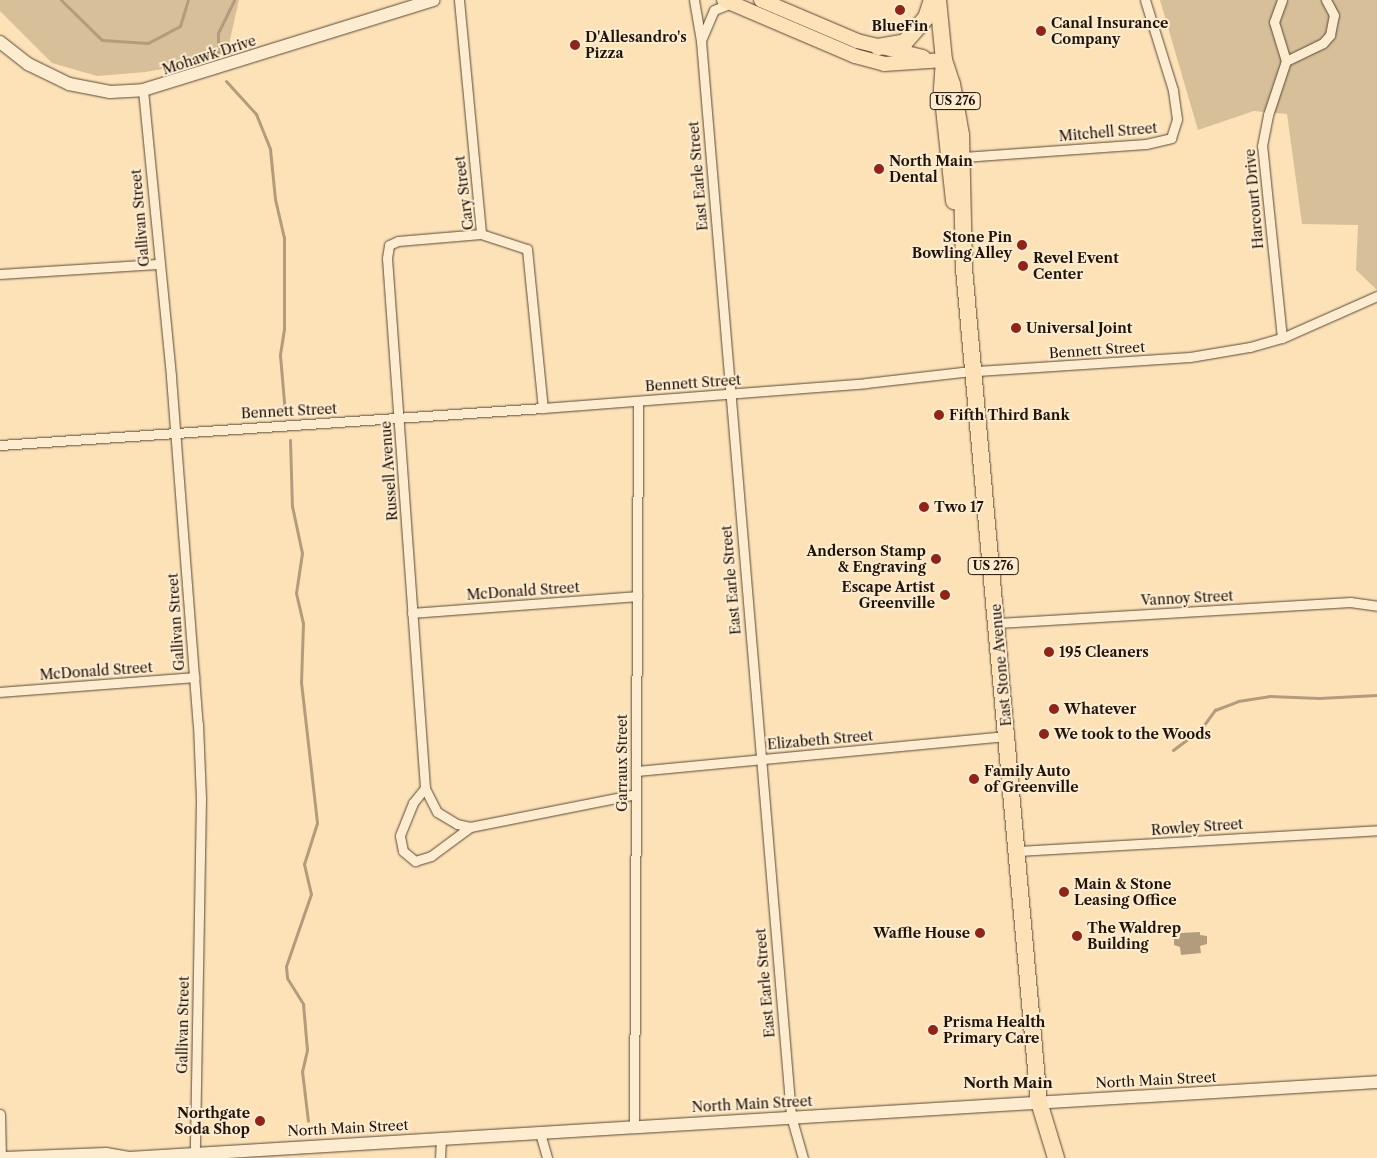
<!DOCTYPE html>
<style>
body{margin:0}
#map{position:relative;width:1377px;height:1158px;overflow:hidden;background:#fde2b8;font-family:"Libre Caslon Text",serif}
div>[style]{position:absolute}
.green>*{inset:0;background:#d7bf9a}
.water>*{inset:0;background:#b29c7c}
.stream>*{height:3px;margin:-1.5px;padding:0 1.5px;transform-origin:1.5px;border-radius:1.5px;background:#b29c7c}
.roads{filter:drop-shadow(0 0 1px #574835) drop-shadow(0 0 1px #574835)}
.street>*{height:9px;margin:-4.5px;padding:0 4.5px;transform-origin:4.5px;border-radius:4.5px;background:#feecd1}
.secondary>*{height:12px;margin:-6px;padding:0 6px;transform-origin:6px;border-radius:6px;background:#feecd1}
.primary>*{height:14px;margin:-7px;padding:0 7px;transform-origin:7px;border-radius:7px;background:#fde2b8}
.highway>*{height:16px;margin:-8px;padding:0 8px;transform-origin:8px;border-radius:8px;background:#fde2b8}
.dots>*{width:14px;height:14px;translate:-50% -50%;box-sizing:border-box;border:2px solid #feecd1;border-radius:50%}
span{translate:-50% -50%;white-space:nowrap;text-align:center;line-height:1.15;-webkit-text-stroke:4px #feecd1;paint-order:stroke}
.shield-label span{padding:1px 4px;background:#feecd1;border:1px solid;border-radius:4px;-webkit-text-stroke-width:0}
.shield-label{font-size:12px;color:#201409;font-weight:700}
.poi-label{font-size:14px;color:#201409;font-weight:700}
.left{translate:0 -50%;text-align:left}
.right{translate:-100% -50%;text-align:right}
.street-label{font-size:14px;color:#201409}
.neighbourhood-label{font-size:15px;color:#201409;font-weight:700}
</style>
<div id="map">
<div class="green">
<div style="clip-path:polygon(0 0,239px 0,226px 57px,146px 72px,97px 76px,52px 63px,0 11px)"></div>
<div style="clip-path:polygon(1160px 0,1377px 0,1377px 290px,1356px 270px,1358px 225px,1302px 224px,1287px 114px,1254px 111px,1198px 130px)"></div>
</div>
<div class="water">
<div style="clip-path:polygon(1200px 932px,1200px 935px,1207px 936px,1207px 944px,1200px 946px,1201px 953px,1181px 955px,1180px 947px,1174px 945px,1174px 939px,1180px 937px,1180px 933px)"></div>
</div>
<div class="stream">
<div style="left:61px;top:0;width:57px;rotate:44.3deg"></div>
<div style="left:102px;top:40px;width:46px;rotate:3.7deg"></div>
<div style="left:148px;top:43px;width:36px;rotate:-28deg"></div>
<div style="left:180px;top:26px;width:27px;rotate:-73deg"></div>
<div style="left:218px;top:58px;width:25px;rotate:-90deg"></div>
<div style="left:218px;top:33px;width:37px;rotate:-64deg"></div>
<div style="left:226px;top:81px;width:45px;rotate:47.7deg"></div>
<div style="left:256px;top:114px;width:38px;rotate:68deg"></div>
<div style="left:270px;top:149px;width:50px;rotate:84.3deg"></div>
<div style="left:275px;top:199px;width:39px;rotate:77deg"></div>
<div style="left:284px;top:237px;width:92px;rotate:90deg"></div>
<div style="left:284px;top:329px;width:26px;rotate:99deg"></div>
<div style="left:280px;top:355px;width:58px;rotate:85.1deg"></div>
<div style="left:290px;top:440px;width:66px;rotate:88.3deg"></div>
<div style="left:292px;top:506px;width:48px;rotate:78deg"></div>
<div style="left:302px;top:553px;width:40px;rotate:98.5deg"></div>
<div style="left:296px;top:593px;width:31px;rotate:77deg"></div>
<div style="left:303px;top:623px;width:59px;rotate:91.9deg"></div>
<div style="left:301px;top:682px;width:142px;rotate:83.5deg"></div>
<div style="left:317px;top:823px;width:43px;rotate:107.6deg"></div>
<div style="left:304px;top:864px;width:31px;rotate:77deg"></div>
<div style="left:311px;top:894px;width:76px;rotate:109.1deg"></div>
<div style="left:286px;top:966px;width:12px;rotate:85deg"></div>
<div style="left:287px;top:978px;width:31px;rotate:58deg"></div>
<div style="left:303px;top:1004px;width:46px;rotate:85deg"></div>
<div style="left:307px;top:1050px;width:22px;rotate:103deg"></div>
<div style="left:302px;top:1071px;width:50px;rotate:83.2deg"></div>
<div style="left:1173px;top:750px;width:35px;rotate:-37deg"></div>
<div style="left:1201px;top:729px;width:24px;rotate:-54deg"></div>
<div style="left:1215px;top:710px;width:25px;rotate:-21deg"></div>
<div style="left:1238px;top:701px;width:31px;rotate:-9deg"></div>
<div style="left:1269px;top:696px;width:50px;rotate:2.3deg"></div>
<div style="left:1319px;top:698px;width:58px;rotate:-3deg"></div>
</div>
<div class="roads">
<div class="street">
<div style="left:459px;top:0;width:235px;rotate:84.6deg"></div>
<div style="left:694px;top:0;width:42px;rotate:80.3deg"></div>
<div style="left:701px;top:41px;width:1079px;rotate:85.21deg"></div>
<div style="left:791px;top:1116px;width:44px;rotate:74.1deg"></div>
<div style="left:1282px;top:0;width:23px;rotate:110deg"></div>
<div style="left:1274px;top:22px;width:41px;rotate:72.9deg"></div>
<div style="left:1286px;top:61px;width:41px;rotate:-25.9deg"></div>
<div style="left:1323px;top:43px;width:11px;rotate:-49deg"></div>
<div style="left:1330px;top:35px;width:20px;rotate:-79deg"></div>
<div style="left:1334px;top:15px;width:17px;rotate:-118deg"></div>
<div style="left:702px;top:38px;width:30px;rotate:-67deg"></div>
<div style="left:714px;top:10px;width:18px;rotate:-22deg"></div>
<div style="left:143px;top:90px;width:288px;rotate:84.4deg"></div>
<div style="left:171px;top:377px;width:348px;rotate:85.6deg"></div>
<div style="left:198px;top:724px;width:75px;rotate:87.7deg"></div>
<div style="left:201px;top:799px;width:353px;rotate:91deg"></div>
<div style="left:963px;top:157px;width:183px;rotate:-4.1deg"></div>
<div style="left:1146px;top:144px;width:26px;rotate:-13deg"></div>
<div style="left:1171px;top:138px;width:20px;rotate:-72deg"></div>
<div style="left:1177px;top:119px;width:29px;rotate:-98deg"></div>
<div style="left:1173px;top:90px;width:94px;rotate:-107.3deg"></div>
<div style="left:0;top:274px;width:157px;rotate:-3.6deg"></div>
<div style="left:1282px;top:338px;width:193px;rotate:-95.9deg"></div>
<div style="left:1262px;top:146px;width:32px;rotate:-79deg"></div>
<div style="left:1268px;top:115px;width:57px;rotate:-71.6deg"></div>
<div style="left:0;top:445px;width:544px;rotate:-3.9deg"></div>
<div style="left:543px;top:408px;width:324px;rotate:-4.4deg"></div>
<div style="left:866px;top:383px;width:97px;rotate:-6.5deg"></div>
<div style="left:962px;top:372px;width:228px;rotate:-3.8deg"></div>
<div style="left:1190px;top:357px;width:61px;rotate:-9.5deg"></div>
<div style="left:1250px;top:347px;width:33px;rotate:-16deg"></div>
<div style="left:1282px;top:338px;width:104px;rotate:-23.9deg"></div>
<div style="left:412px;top:613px;width:226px;rotate:-4.3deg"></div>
<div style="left:998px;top:623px;width:353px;rotate:-3.4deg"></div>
<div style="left:1350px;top:602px;width:27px;rotate:8deg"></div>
<div style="left:0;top:692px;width:195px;rotate:-4.4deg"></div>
<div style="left:636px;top:771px;width:373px;rotate:-5.4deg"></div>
<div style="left:425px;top:788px;width:19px;rotate:129deg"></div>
<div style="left:413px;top:803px;width:35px;rotate:112deg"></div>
<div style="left:400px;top:836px;width:15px;rotate:79deg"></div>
<div style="left:403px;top:851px;width:16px;rotate:40deg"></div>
<div style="left:415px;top:861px;width:17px;rotate:-17deg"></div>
<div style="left:431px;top:856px;width:49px;rotate:-36.6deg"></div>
<div style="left:470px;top:827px;width:169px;rotate:-11.2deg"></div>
<div style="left:470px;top:827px;width:13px;rotate:-167deg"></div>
<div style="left:457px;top:824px;width:23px;rotate:-149deg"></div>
<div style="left:437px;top:812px;width:27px;rotate:-117deg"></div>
<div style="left:425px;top:788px;width:531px;rotate:-94.1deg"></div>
<div style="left:387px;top:258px;width:13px;rotate:-81deg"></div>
<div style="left:389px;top:245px;width:10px;rotate:-24deg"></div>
<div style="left:398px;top:241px;width:83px;rotate:-4.8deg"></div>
<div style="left:481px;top:234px;width:48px;rotate:18.1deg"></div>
<div style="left:527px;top:249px;width:160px;rotate:84.3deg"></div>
<div style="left:1018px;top:851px;width:360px;rotate:-3.3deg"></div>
<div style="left:0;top:1114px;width:44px;rotate:88.7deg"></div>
<div style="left:634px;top:1126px;width:725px;rotate:-89.68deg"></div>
<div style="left:540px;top:1133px;width:26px;rotate:74deg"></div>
<div style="left:440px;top:1158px;width:20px;rotate:-87deg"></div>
</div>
<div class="secondary">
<div style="left:0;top:42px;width:36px;rotate:38deg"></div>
<div style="left:28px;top:64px;width:46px;rotate:26deg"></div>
<div style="left:69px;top:84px;width:42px;rotate:11deg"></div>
<div style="left:110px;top:92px;width:33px;rotate:-3deg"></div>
<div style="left:143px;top:90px;width:304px;rotate:-17.2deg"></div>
<div style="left:4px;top:1158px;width:102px;rotate:-2.2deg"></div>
<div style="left:106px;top:1154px;width:23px;rotate:10deg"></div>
<div style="left:129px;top:1158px;width:1250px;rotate:-3.48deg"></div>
</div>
<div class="primary">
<div style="left:724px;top:0;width:142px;rotate:23.1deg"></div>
<div style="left:855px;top:56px;width:30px;rotate:15deg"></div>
<div style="left:884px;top:64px;width:60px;rotate:-3.8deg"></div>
<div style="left:761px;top:0;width:104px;rotate:23.1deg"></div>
<div style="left:857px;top:41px;width:68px;rotate:13.6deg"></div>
</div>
<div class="highway">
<div style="left:938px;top:0;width:60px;rotate:84.3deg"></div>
<div style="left:944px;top:60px;width:30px;rotate:94deg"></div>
<div style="left:942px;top:90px;width:112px;rotate:83.8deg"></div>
<div style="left:878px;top:47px;width:27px;rotate:-10deg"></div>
<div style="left:905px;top:42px;width:32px;rotate:-49deg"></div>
<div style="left:926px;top:18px;width:19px;rotate:-72deg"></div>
<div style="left:944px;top:60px;width:25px;rotate:72deg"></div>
<div style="left:952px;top:84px;width:52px;rotate:80deg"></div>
<div style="left:961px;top:135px;width:134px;rotate:88.7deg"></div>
<div style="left:964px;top:269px;width:836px;rotate:84.86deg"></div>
<div style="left:1039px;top:1102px;width:59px;rotate:73.1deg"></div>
</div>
</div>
<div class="dots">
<div style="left:900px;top:10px;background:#8f2418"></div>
<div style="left:1041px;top:31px;background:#8f2418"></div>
<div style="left:575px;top:45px;background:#8f2418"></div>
<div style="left:879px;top:169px;background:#8f2418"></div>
<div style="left:1022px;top:245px;background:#8f2418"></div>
<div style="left:1023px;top:266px;background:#8f2418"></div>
<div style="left:1016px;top:328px;background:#8f2418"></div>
<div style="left:939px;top:415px;background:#8f2418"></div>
<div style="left:924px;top:507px;background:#8f2418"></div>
<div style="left:936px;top:559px;background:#8f2418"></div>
<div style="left:945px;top:595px;background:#8f2418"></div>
<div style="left:1049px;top:652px;background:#8f2418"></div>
<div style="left:1054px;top:709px;background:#8f2418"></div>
<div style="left:1044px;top:734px;background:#8f2418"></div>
<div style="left:974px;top:779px;background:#8f2418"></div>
<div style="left:1064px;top:892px;background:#8f2418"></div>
<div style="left:980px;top:933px;background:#8f2418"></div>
<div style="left:1077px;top:936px;background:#8f2418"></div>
<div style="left:933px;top:1030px;background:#8f2418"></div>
<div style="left:260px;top:1121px;background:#8f2418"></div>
</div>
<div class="shield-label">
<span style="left:955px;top:101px">US 276</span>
<span style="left:993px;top:566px">US 276</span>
</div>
<div class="poi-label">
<span class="left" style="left:1051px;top:31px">Canal Insurance<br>Company</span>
<span style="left:900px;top:26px">BlueFin</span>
<span class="left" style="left:585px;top:45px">D'Allesandro's<br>Pizza</span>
<span class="left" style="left:889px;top:169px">North Main<br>Dental</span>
<span class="right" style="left:1012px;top:245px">Stone Pin<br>Bowling Alley</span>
<span class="left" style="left:1033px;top:266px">Revel Event<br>Center</span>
<span class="left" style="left:1026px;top:328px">Universal Joint</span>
<span class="left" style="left:949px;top:415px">Fifth Third Bank</span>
<span class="left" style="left:934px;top:507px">Two 17</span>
<span class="right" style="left:926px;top:559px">Anderson Stamp<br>&amp; Engraving</span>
<span class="right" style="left:935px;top:595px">Escape Artist<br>Greenville</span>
<span class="left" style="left:1059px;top:652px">195 Cleaners</span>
<span class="left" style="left:1064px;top:709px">Whatever</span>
<span class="left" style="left:1054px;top:734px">We took to the Woods</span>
<span class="left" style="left:984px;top:779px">Family Auto<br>of Greenville</span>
<span class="left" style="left:1074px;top:892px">Main &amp; Stone<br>Leasing Office</span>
<span class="left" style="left:1087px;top:936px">The Waldrep<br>Building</span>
<span class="right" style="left:970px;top:933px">Waffle House</span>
<span class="left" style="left:943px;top:1030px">Prisma Health<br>Primary Care</span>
<span class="right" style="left:250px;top:1121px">Northgate<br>Soda Shop</span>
</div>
<div class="street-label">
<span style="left:209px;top:55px;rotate:-18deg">Mohawk Drive</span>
<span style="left:1108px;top:132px;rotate:-5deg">Mitchell Street</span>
<span style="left:698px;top:176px;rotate:-95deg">East Earle Street</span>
<span style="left:464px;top:193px;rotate:-97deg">Cary Street</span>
<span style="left:1254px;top:199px;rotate:-95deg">Harcourt Drive</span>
<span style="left:140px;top:218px;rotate:-95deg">Gallivan Street</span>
<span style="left:1097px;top:350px;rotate:-4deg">Bennett Street</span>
<span style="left:693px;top:383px;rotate:-4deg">Bennett Street</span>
<span style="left:289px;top:411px;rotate:-3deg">Bennett Street</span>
<span style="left:389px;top:471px;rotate:-94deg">Russell Avenue</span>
<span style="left:731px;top:580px;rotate:-95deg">East Earle Street</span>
<span style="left:523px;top:591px;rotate:-4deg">McDonald Street</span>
<span style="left:1187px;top:598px;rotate:-3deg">Vannoy Street</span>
<span style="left:176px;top:622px;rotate:-94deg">Gallivan Street</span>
<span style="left:1001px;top:665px;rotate:-95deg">East Stone Avenue</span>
<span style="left:96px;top:671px;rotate:-4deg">McDonald Street</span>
<span style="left:820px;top:740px;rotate:-5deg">Elizabeth Street</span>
<span style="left:622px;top:763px;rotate:-90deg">Garraux Street</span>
<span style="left:1197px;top:827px;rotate:-4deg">Rowley Street</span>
<span style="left:765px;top:983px;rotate:-95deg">East Earle Street</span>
<span style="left:183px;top:1025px;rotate:-89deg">Gallivan Street</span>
<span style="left:1156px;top:1080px;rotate:-3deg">North Main Street</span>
<span style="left:752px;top:1104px;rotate:-3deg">North Main Street</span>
<span style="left:348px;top:1128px;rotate:-3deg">North Main Street</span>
</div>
<div class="neighbourhood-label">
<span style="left:1008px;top:1083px">North Main</span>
</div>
</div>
